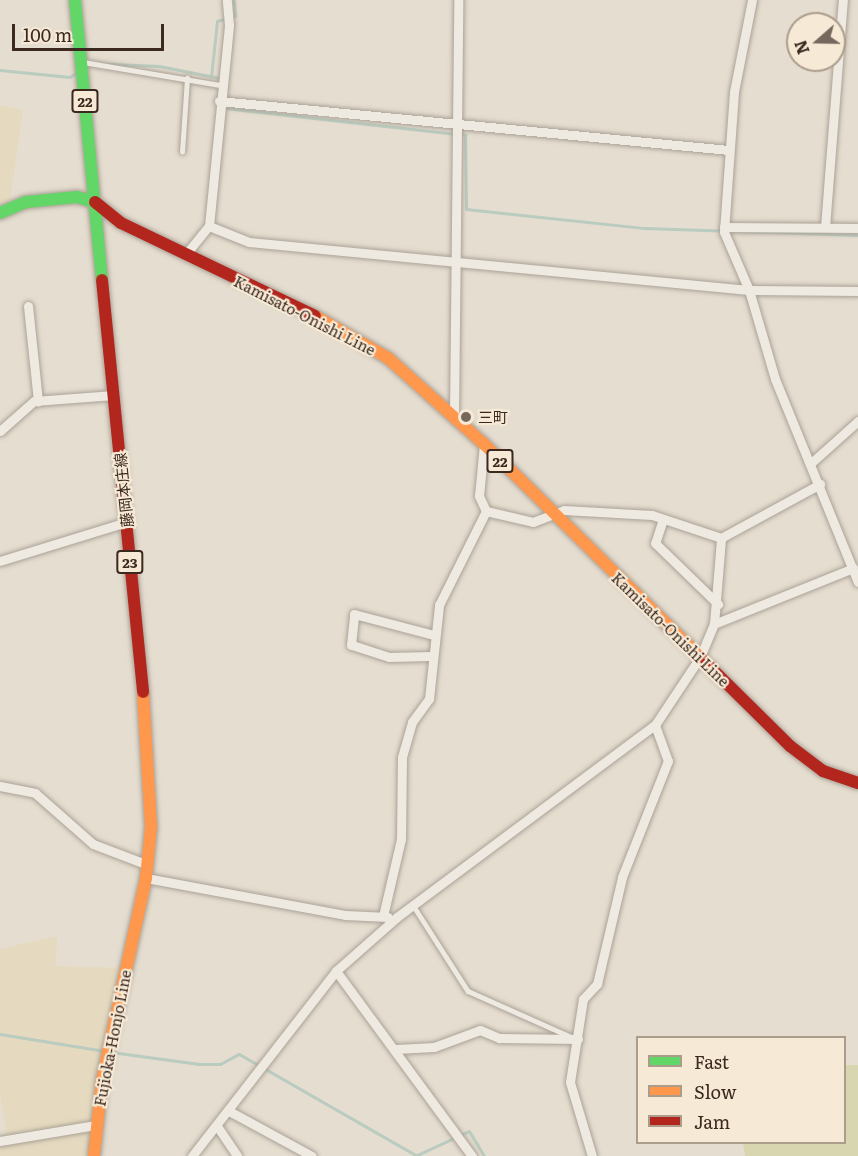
<!DOCTYPE html>
<meta charset="utf-8">
<style>
body{margin:0}
#map{position:relative;width:858px;height:1156px;overflow:hidden;background:#e5ddcf;font-family:Literata,"Noto Sans JP",serif}
div>[style]{position:absolute}
.farmland>*{inset:0;background:#e5dabf}
.green>*{inset:0;background:#d8d5b1}
.stream>*{height:3px;margin:-1.5px;padding:0 1.5px;transform-origin:1.5px;border-radius:1.5px;background:#bacbbf}
.roads{filter:drop-shadow(0 0 2px #aba297) drop-shadow(0 0 2px #aba297)}
.lane>*{height:4.5px;margin:-2.25px;padding:0 2.25px;transform-origin:2.25px;border-radius:2.25px;background:#eee9e1}
.street>*{height:9px;margin:-4.5px;padding:0 4.5px;transform-origin:4.5px;border-radius:4.5px;background:#eee9e1}
.fast>*{height:12px;margin:-6px;padding:0 6px;transform-origin:6px;border-radius:6px;background:#63d668}
.slow>*{height:12px;margin:-6px;padding:0 6px;transform-origin:6px;border-radius:6px;background:#ff974d}
.jam>*{height:12px;margin:-6px;padding:0 6px;transform-origin:6px;border-radius:6px;background:#b3261e}
.dots>*{width:16px;height:16px;translate:-50% -50%;box-sizing:border-box;border:3px solid #f6e9d5;border-radius:50%}
span{translate:-50% -50%;white-space:nowrap;text-align:center;line-height:1.15;-webkit-text-stroke:4.5px #f6e9d5;paint-order:stroke}
.shield-label span{padding:2px 4px;background:#f6e9d5;border:2px solid;border-radius:4px;-webkit-text-stroke-width:0}
.shield-label{font-size:14px;color:#3b291f;font-weight:700}
.street-label{font-size:15px;color:#3b291f}
.poi-label{font-size:15px;color:#3b291f}
.left{translate:0 -50%;text-align:left}
.legend{position:absolute;left:636px;top:1036px;width:210px;height:108px;box-sizing:border-box;background:#f6e9d5;border:2px solid #ab9c8c;margin:0;padding:8px 10px;list-style:none;font-size:18px;color:#3b291f}
.legend li{display:flex;align-items:center;gap:12px;height:30px}
.legend b{width:30px;border:2px solid #ab9c8c}
.north{position:absolute;left:786px;top:12px;width:60px;height:60px;box-sizing:border-box;background:#f6e9d5;border:2px solid #ab9c8c;border-radius:50%;rotate:250deg;font-size:16px;font-weight:700;line-height:24px;text-align:center;color:#3b291f}
.north::after{content:'';display:block;margin:auto;width:21px;height:27px;background:#76685d;clip-path:polygon(50% 0,100% 100%,50% 72%,0 100%)}
.scale{position:absolute;left:12px;top:24px;width:152px;height:27px;box-sizing:border-box;border:3px solid #3b291f;border-top:0;padding-left:8px;font-size:18px;line-height:21px;white-space:nowrap;color:#3b291f;-webkit-text-stroke:4px #f6e9d5;paint-order:stroke}
</style>
<div id="map">
<div class="farmland">
<div style="clip-path:polygon(0 105px,23px 110px,9px 208px,0 213px)"></div>
<div style="clip-path:polygon(57px 936px,56px 966px,125px 968px,94px 1156px,0 1156px,0 1141px,7px 1140px,0 1092px,0 949px)"></div>
</div>
<div class="green">
<div style="clip-path:polygon(845px 1065px,858px 1065px,858px 1156px,745px 1156px,743px 1143px,844px 1142px)"></div>
</div>
<div class="stream">
<div style="left:90px;top:63px;width:69px;rotate:2.5deg"></div>
<div style="left:159px;top:66px;width:62px;rotate:11.1deg"></div>
<div style="left:0;top:70px;width:70px;rotate:5.7deg"></div>
<div style="left:70px;top:77px;width:9px;rotate:-36deg"></div>
<div style="left:211px;top:77px;width:56px;rotate:-83.9deg"></div>
<div style="left:217px;top:21px;width:19px;rotate:-16deg"></div>
<div style="left:235px;top:16px;width:16px;rotate:-94deg"></div>
<div style="left:225px;top:108px;width:242px;rotate:6.4deg"></div>
<div style="left:465px;top:135px;width:74px;rotate:89.2deg"></div>
<div style="left:466px;top:209px;width:180px;rotate:6.1deg"></div>
<div style="left:645px;top:228px;width:213px;rotate:1.9deg"></div>
<div style="left:0;top:1034px;width:106px;rotate:9.2deg"></div>
<div style="left:111px;top:1052px;width:89px;rotate:7.8deg"></div>
<div style="left:199px;top:1064px;width:21px"></div>
<div style="left:220px;top:1064px;width:21px;rotate:-28deg"></div>
<div style="left:239px;top:1054px;width:205px;rotate:29.8deg"></div>
<div style="left:417px;top:1155px;width:57px;rotate:-24.8deg"></div>
<div style="left:469px;top:1131px;width:29px;rotate:59deg"></div>
</div>
<div class="roads">
<div class="lane">
<div style="left:83px;top:62px;width:140px;rotate:9.5deg"></div>
<div style="left:182px;top:152px;width:74px;rotate:-86.1deg"></div>
<div style="left:413px;top:905px;width:102px;rotate:57.4deg"></div>
<div style="left:468px;top:991px;width:111px;rotate:24deg"></div>
</div>
<div class="street">
<div style="left:752px;top:0;width:94px;rotate:101.1deg"></div>
<div style="left:734px;top:92px;width:140px;rotate:94.1deg"></div>
<div style="left:724px;top:232px;width:63px;rotate:66.7deg"></div>
<div style="left:749px;top:290px;width:93px;rotate:73.7deg"></div>
<div style="left:775px;top:379px;width:219px;rotate:67.8deg"></div>
<div style="left:219px;top:101px;width:512px;rotate:5.49deg"></div>
<div style="left:209px;top:226px;width:202px;rotate:-84.3deg"></div>
<div style="left:229px;top:25px;width:25px;rotate:-95deg"></div>
<div style="left:724px;top:227px;width:134px;rotate:0.4deg"></div>
<div style="left:825px;top:227px;width:228px;rotate:-85.5deg"></div>
<div style="left:186px;top:254px;width:36px;rotate:-51deg"></div>
<div style="left:209px;top:226px;width:43px;rotate:21.8deg"></div>
<div style="left:249px;top:242px;width:502px;rotate:5.48deg"></div>
<div style="left:749px;top:290px;width:109px;rotate:0.5deg"></div>
<div style="left:28px;top:306px;width:96px;rotate:84deg"></div>
<div style="left:454px;top:416px;width:416px;rotate:-89.4deg"></div>
<div style="left:0;top:431px;width:45px;rotate:-41.4deg"></div>
<div style="left:34px;top:401px;width:80px;rotate:-4.3deg"></div>
<div style="left:811px;top:463px;width:63px;rotate:-41.8deg"></div>
<div style="left:486px;top:511px;width:48px;rotate:13.2deg"></div>
<div style="left:533px;top:522px;width:33px;rotate:-21deg"></div>
<div style="left:564px;top:510px;width:88px;rotate:3.3deg"></div>
<div style="left:652px;top:515px;width:73px;rotate:18.4deg"></div>
<div style="left:663px;top:519px;width:25px;rotate:108deg"></div>
<div style="left:655px;top:543px;width:88px;rotate:44.1deg"></div>
<div style="left:0;top:561px;width:133px;rotate:-17.1deg"></div>
<div style="left:714px;top:624px;width:150px;rotate:-21.9deg"></div>
<div style="left:431px;top:656px;width:42px;rotate:178.6deg"></div>
<div style="left:389px;top:657px;width:40px;rotate:-162deg"></div>
<div style="left:351px;top:645px;width:31px;rotate:-84deg"></div>
<div style="left:354px;top:614px;width:83px;rotate:14.7deg"></div>
<div style="left:0;top:786px;width:36px;rotate:11deg"></div>
<div style="left:35px;top:793px;width:77px;rotate:41.3deg"></div>
<div style="left:93px;top:844px;width:59px;rotate:20.9deg"></div>
<div style="left:146px;top:878px;width:202px;rotate:10.5deg"></div>
<div style="left:345px;top:915px;width:43px;rotate:2.7deg"></div>
<div style="left:383px;top:916px;width:79px;rotate:-76.8deg"></div>
<div style="left:401px;top:839px;width:82px;rotate:-89.3deg"></div>
<div style="left:402px;top:757px;width:36px;rotate:-74deg"></div>
<div style="left:412px;top:722px;width:29px;rotate:-54deg"></div>
<div style="left:429px;top:699px;width:95px;rotate:-83.9deg"></div>
<div style="left:439px;top:605px;width:105px;rotate:-63.4deg"></div>
<div style="left:486px;top:511px;width:17px;rotate:-115deg"></div>
<div style="left:479px;top:496px;width:52px;rotate:-84.5deg"></div>
<div style="left:336px;top:971px;width:230px;rotate:53.7deg"></div>
<div style="left:396px;top:1049px;width:38px;rotate:-3deg"></div>
<div style="left:434px;top:1047px;width:49px;rotate:-20.3deg"></div>
<div style="left:480px;top:1030px;width:21px;rotate:23deg"></div>
<div style="left:499px;top:1038px;width:79px;rotate:0.7deg"></div>
<div style="left:229px;top:1111px;width:94px;rotate:28.5deg"></div>
<div style="left:217px;top:1126px;width:36px;rotate:56deg"></div>
<div style="left:0;top:1141px;width:97px;rotate:-9.5deg"></div>
<div style="left:192px;top:1156px;width:234px;rotate:-52.1deg"></div>
<div style="left:336px;top:971px;width:81px;rotate:-41.5deg"></div>
<div style="left:397px;top:917px;width:322px;rotate:-36.7deg"></div>
<div style="left:655px;top:725px;width:82px;rotate:-56.5deg"></div>
<div style="left:700px;top:657px;width:36px;rotate:-67deg"></div>
<div style="left:714px;top:624px;width:86px;rotate:-85.3deg"></div>
<div style="left:721px;top:538px;width:113px;rotate:-28.6deg"></div>
<div style="left:592px;top:1156px;width:77px;rotate:-106.6deg"></div>
<div style="left:570px;top:1082px;width:84px;rotate:-81.1deg"></div>
<div style="left:583px;top:999px;width:21px;rotate:-47deg"></div>
<div style="left:597px;top:984px;width:110px;rotate:-76.8deg"></div>
<div style="left:622px;top:877px;width:125px;rotate:-68.4deg"></div>
<div style="left:668px;top:761px;width:38px;rotate:-110deg"></div>
</div>
<div class="fast">
<div style="left:75px;top:0;width:281px;rotate:84.5deg"></div>
<div style="left:0;top:213px;width:28px;rotate:-23deg"></div>
<div style="left:26px;top:202px;width:51px;rotate:-5.6deg"></div>
<div style="left:77px;top:197px;width:19px;rotate:16deg"></div>
</div>
<div class="slow">
<div style="left:315px;top:316px;width:84px;rotate:29.9deg"></div>
<div style="left:388px;top:358px;width:129px;rotate:41.9deg"></div>
<div style="left:484px;top:444px;width:303px;rotate:44.6deg"></div>
<div style="left:94px;top:1156px;width:76px;rotate:-84deg"></div>
<div style="left:102px;top:1080px;width:207px;rotate:-77.7deg"></div>
<div style="left:146px;top:878px;width:51px;rotate:-84.4deg"></div>
<div style="left:151px;top:827px;width:135px;rotate:-93.4deg"></div>
</div>
<div class="jam">
<div style="left:95px;top:202px;width:33px;rotate:39deg"></div>
<div style="left:121px;top:223px;width:215px;rotate:25.6deg"></div>
<div style="left:102px;top:280px;width:414px;rotate:84.3deg"></div>
<div style="left:700px;top:657px;width:127px;rotate:44.7deg"></div>
<div style="left:790px;top:746px;width:41px;rotate:37.1deg"></div>
<div style="left:823px;top:771px;width:37px;rotate:19deg"></div>
</div>
</div>
<div class="dots">
<div style="left:466px;top:417px;background:#76685d"></div>
</div>
<div class="shield-label">
<span style="left:85px;top:101px">22</span>
<span style="left:500px;top:461px">22</span>
<span style="left:130px;top:562px">23</span>
</div>
<div class="street-label">
<span style="left:305px;top:315px;rotate:27deg">Kamisato-Onishi Line</span>
<span style="left:123px;top:490px;rotate:-96deg">藤岡本庄線</span>
<span style="left:671px;top:629px;rotate:44deg">Kamisato-Onishi Line</span>
<span style="left:112px;top:1038px;rotate:-79deg">Fujioka-Honjo Line</span>
</div>
<div class="poi-label">
<span class="left" style="left:478px;top:417px">三町</span>
</div>
<ul class="legend">
<li><b style="height:8px;background:#63d668"></b>Fast</li>
<li><b style="height:8px;background:#ff974d"></b>Slow</li>
<li><b style="height:8px;background:#b3261e"></b>Jam</li>
</ul>
<div class="north">N</div>
<div class="scale">100 m</div>
</div>
